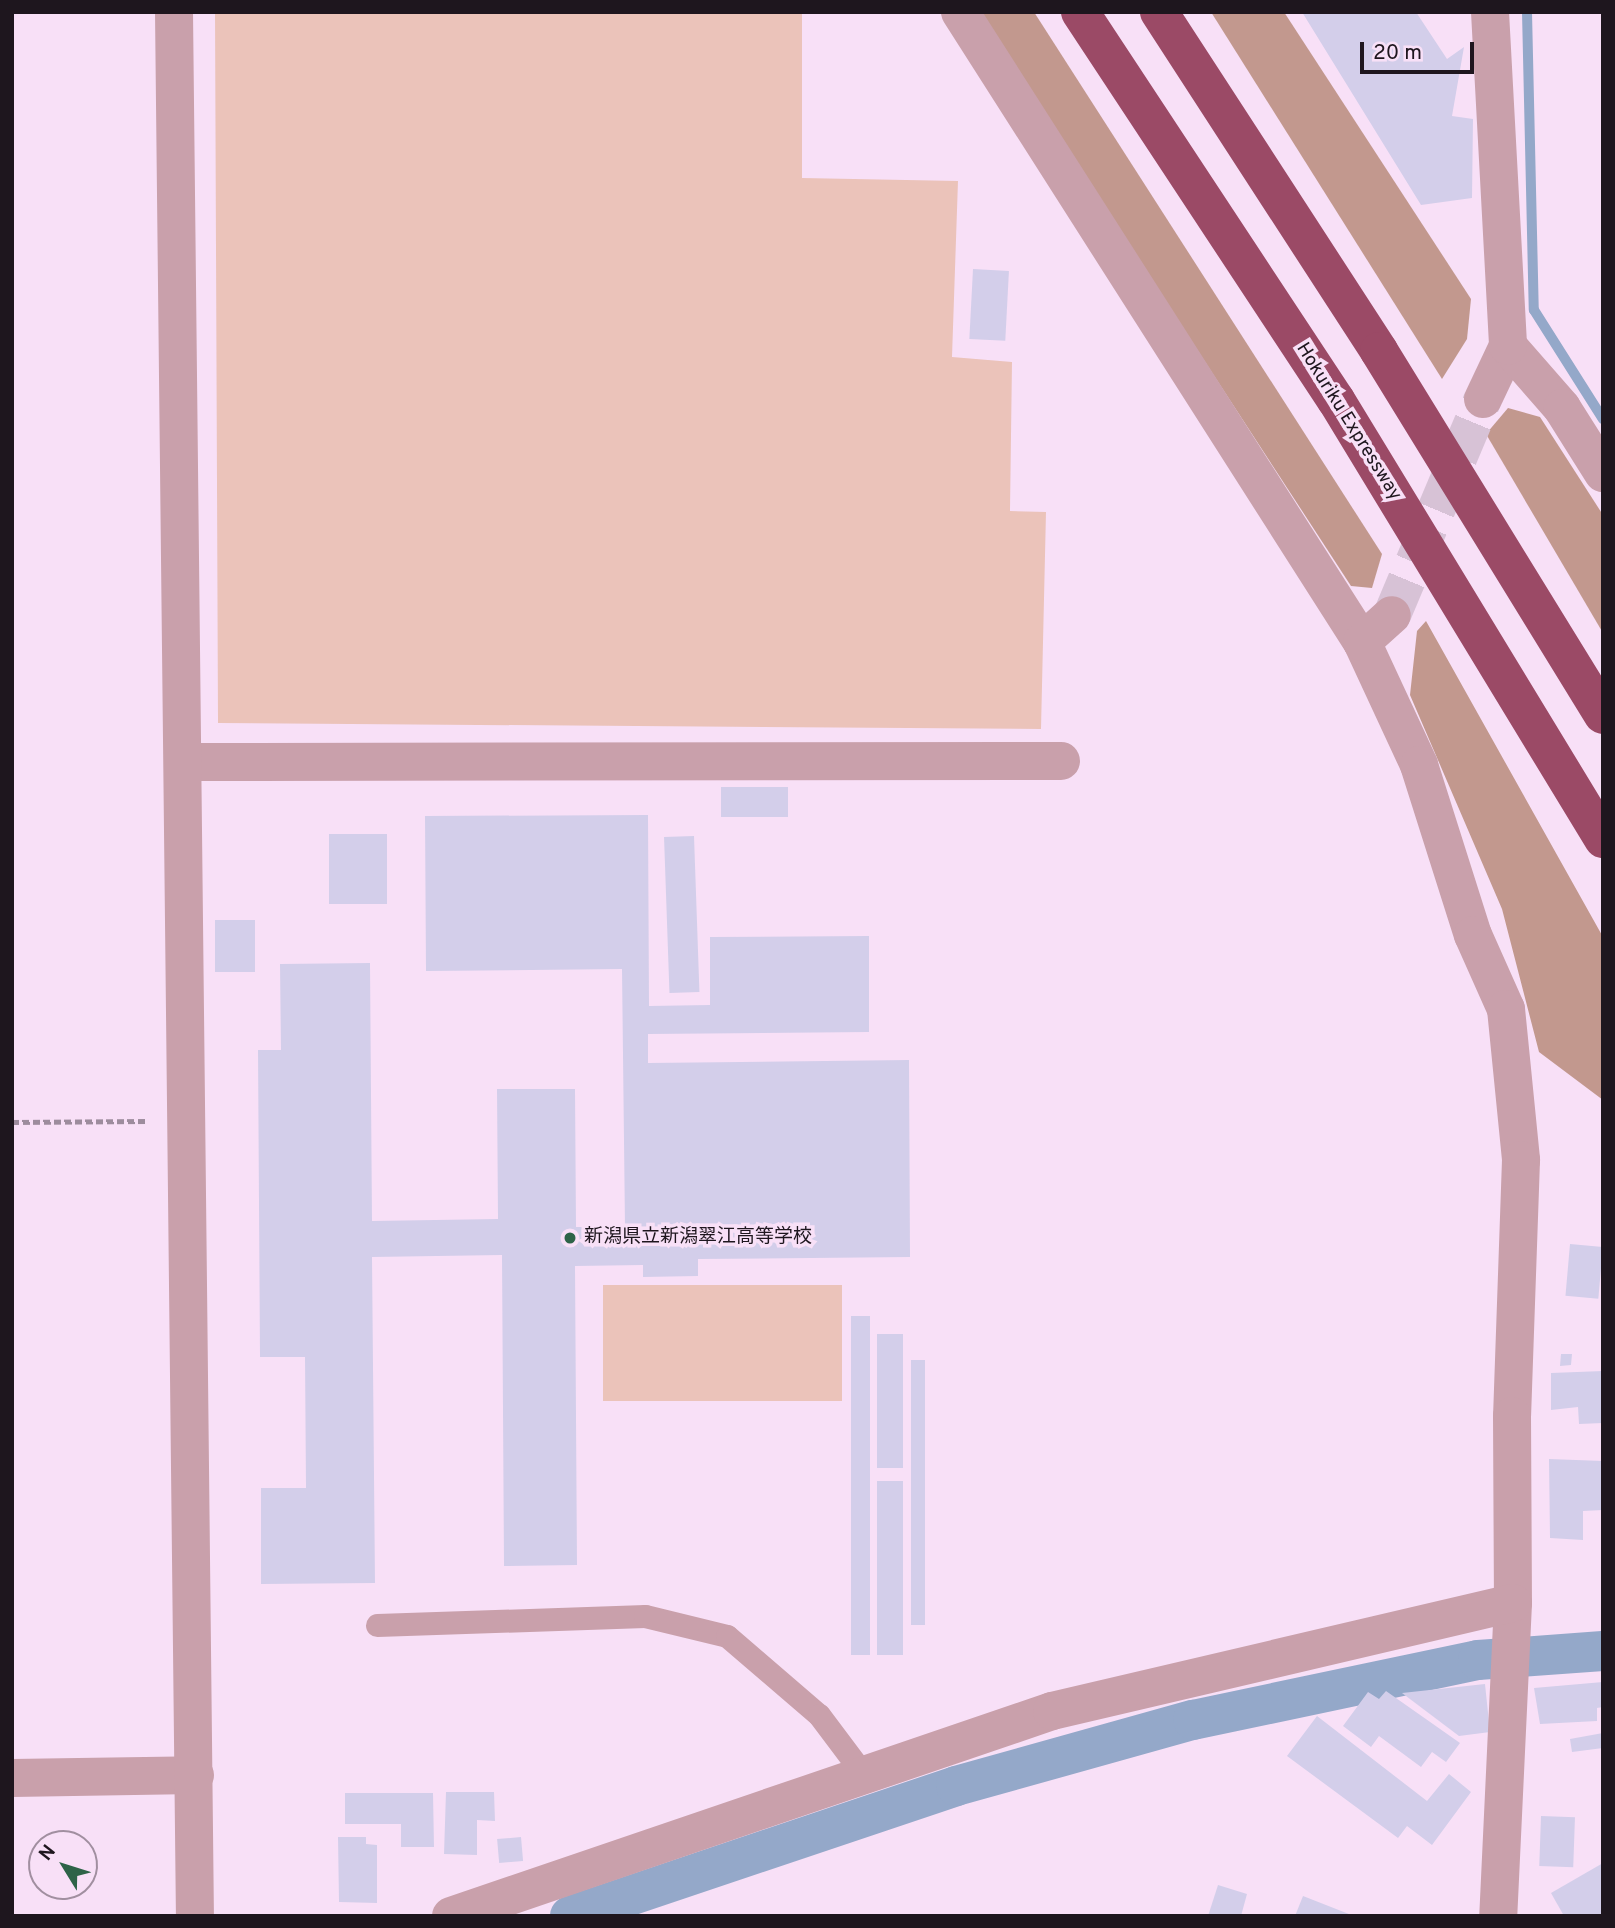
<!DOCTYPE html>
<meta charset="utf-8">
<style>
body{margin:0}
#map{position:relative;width:1615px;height:1928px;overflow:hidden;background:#f8e0f7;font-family:Overpass,"Noto Sans JP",sans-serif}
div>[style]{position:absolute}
.green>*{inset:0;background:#ebc3ba;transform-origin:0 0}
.forest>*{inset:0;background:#c2988e}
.stream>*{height:10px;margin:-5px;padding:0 5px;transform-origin:5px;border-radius:5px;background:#94a8c9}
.canal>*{height:40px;margin:-20px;padding:0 20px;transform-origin:20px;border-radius:20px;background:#94a8c9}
.building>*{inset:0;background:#d3ceea;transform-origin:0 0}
.minor-tunnel>*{height:38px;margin-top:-19px;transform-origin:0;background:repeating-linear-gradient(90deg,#d7c2d6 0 38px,transparent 0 57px)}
.path>*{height:4.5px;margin-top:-2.25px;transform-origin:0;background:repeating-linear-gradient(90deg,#9d8c9d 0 7px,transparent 0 10.5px)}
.service>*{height:23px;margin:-11.5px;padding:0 11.5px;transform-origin:11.5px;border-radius:11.5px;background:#c9a0ab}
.minor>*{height:38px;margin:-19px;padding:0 19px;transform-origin:19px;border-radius:19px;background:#c9a0ab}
.tertiary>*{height:38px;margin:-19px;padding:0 19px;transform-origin:19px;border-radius:19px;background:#c9a0ab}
.motorway>*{height:38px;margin:-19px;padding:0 19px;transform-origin:19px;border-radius:19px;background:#9b4a66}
.dots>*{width:19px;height:19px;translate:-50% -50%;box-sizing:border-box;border:4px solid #f8e0f7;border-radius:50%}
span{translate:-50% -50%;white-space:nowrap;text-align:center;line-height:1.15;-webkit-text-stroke:7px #f8e0f7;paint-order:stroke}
.street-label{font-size:19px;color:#1e161e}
.poi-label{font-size:19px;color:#1e161e}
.left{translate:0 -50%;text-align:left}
.frame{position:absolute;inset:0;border:14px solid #1e161e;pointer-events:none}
.north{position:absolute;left:28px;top:1830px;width:70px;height:70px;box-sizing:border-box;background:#f8e0f7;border:2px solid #a18fa0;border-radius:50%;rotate:308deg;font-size:19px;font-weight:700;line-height:28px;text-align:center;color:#1e161e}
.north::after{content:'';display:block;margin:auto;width:24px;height:32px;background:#2e6348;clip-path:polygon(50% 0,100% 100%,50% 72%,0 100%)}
.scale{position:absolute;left:1360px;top:42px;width:114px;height:32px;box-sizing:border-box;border:4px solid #1e161e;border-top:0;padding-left:9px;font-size:21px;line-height:24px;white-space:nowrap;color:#1e161e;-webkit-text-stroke:5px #f8e0f7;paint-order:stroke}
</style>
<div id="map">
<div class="green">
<div style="clip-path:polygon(215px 12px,802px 12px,802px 178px,958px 181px,952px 357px,1012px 362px,1010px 511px,1046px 512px,1041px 729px,218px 723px)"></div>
<div style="left:842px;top:1285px;width:116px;height:239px;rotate:90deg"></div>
</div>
<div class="forest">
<div style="clip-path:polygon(977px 12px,1034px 12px,1382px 554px,1372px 588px,1351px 586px)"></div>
<div style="clip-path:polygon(1211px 12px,1284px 12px,1471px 299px,1467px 339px,1442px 379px)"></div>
<div style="clip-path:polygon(1508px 408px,1540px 417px,1603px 515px,1603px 633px,1486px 434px)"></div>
<div style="clip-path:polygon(1426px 621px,1603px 937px,1603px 1100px,1539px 1052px,1502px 909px,1410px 695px,1417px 631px)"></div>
</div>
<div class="stream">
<div style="left:1527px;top:12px;width:298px;rotate:88.7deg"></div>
<div style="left:1534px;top:310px;width:129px;rotate:57.7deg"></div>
</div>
<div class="canal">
<div style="left:570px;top:1916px;width:407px;rotate:-18.6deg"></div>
<div style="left:956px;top:1786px;width:246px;rotate:-15.6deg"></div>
<div style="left:1193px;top:1720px;width:291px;rotate:-11.9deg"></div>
<div style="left:1478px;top:1660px;width:125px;rotate:-4.1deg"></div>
</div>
<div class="building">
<div style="clip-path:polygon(1302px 12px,1416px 12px,1447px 59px,1464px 47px,1452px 116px,1473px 119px,1472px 198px,1421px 205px)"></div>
<div style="left:973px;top:269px;width:36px;height:70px;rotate:3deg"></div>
<div style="left:721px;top:787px;width:67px;height:30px"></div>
<div style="clip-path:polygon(648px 815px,649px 1006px,710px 1005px,710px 937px,869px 936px,869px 1032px,648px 1034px,648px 1063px,909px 1060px,910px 1257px,698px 1259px,698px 1276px,643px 1277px,643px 1265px,575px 1266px,577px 1565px,504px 1566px,502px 1255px,372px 1257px,375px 1583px,261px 1584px,261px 1488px,306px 1488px,305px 1357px,260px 1357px,258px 1050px,281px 1050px,280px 964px,370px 963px,372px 1221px,498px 1219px,497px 1089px,575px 1089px,576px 1227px,625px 1227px,622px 969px,426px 971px,425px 816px)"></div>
<div style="left:329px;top:834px;width:58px;height:70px"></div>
<div style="left:694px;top:836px;width:156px;height:30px;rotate:88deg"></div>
<div style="left:215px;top:920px;width:40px;height:52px"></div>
<div style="left:1570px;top:1244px;width:33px;height:52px;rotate:5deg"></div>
<div style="left:851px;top:1316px;width:19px;height:339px"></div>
<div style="left:877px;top:1334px;width:26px;height:134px"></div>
<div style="clip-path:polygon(1561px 1354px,1572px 1354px,1571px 1365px,1560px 1366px)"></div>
<div style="left:925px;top:1360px;width:265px;height:14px;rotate:90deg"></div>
<div style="clip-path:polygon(1603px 1371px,1603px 1423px,1579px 1424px,1578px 1407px,1551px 1410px,1551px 1373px)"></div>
<div style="clip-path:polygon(1549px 1459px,1603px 1461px,1603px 1510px,1583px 1511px,1583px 1540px,1550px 1538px)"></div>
<div style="left:877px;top:1481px;width:26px;height:174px"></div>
<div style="clip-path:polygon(1603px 1682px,1603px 1707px,1597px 1708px,1597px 1721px,1540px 1724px,1534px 1688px)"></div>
<div style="clip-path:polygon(1485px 1684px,1490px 1732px,1459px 1736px,1402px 1693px)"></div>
<div style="clip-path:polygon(1386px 1691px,1460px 1743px,1446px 1762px,1432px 1752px,1421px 1767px,1379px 1736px,1371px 1747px,1343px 1726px,1368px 1692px,1379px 1699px)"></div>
<div style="clip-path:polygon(1317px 1716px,1427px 1801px,1449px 1774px,1471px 1792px,1432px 1845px,1407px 1826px,1398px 1838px,1287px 1756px)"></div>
<div style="clip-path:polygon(1603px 1733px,1603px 1748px,1572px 1752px,1570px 1739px)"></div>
<div style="clip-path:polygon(446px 1792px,494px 1792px,495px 1821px,477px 1820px,477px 1855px,444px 1854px)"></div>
<div style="clip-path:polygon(345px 1793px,433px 1793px,434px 1847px,401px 1847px,401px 1824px,345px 1824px)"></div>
<div style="left:1541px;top:1816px;width:34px;height:50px;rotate:2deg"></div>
<div style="clip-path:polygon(338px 1837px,366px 1837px,366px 1844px,377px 1845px,377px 1903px,339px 1902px)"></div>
<div style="left:521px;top:1837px;width:24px;height:24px;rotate:85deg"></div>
<div style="clip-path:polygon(1603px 1863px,1603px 1914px,1564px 1916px,1551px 1893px)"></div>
<div style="clip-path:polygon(1218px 1885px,1247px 1894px,1241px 1916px,1208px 1916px)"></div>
<div style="clip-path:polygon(1303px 1896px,1354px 1916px,1295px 1916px)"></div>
</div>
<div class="minor-tunnel">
<div style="left:1392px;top:615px;width:234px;rotate:-67.2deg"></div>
</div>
<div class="path">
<div style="left:12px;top:1122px;width:136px;rotate:-0.4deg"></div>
</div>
<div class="service">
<div style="left:377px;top:1625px;width:268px;rotate:-1.9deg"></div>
<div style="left:645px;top:1616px;width:84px;rotate:13.7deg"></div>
<div style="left:727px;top:1636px;width:121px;rotate:40.7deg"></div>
<div style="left:819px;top:1715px;width:75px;rotate:53.1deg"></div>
</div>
<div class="minor">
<div style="left:960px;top:12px;width:747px;rotate:57.46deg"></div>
<div style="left:1362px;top:642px;width:136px;rotate:65.1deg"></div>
<div style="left:1419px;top:765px;width:178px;rotate:72.4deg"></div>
<div style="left:1473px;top:935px;width:81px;rotate:66deg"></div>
<div style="left:1506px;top:1009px;width:152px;rotate:84.3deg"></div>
<div style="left:1521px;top:1160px;width:256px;rotate:92deg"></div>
<div style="left:1512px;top:1416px;width:187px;rotate:89.7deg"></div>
<div style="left:1513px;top:1603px;width:313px;rotate:92.7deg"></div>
<div style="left:1483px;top:399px;width:59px;rotate:-64.7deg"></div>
<div style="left:1508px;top:346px;width:82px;rotate:48.9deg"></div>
<div style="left:1562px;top:408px;width:77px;rotate:57.8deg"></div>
<div style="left:1362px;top:642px;width:40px;rotate:-42deg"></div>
<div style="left:184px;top:762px;width:877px;rotate:-0.07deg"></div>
<div style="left:12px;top:1778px;width:183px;rotate:-0.9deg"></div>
<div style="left:451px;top:1916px;width:635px;rotate:-18.83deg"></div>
<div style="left:1052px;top:1711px;width:473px;rotate:-13.2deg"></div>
</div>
<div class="tertiary">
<div style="left:174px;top:12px;width:1904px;rotate:89.37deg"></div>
<div style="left:1490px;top:12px;width:334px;rotate:86.9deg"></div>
</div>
<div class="motorway">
<div style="left:1080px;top:12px;width:465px;rotate:56.6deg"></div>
<div style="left:1336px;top:400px;width:514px;rotate:58.69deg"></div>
<div style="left:1159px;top:12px;width:404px;rotate:57deg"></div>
<div style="left:1379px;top:351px;width:427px;rotate:58.4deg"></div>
</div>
<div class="dots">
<div style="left:570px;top:1238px;background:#2e6348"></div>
</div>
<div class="street-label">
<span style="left:1348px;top:422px;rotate:58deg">Hokuriku Expressway</span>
</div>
<div class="poi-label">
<span class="left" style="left:584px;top:1238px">新潟県立新潟翠江高等学校</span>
</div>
<div class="frame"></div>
<div class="north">N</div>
<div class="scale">20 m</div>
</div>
